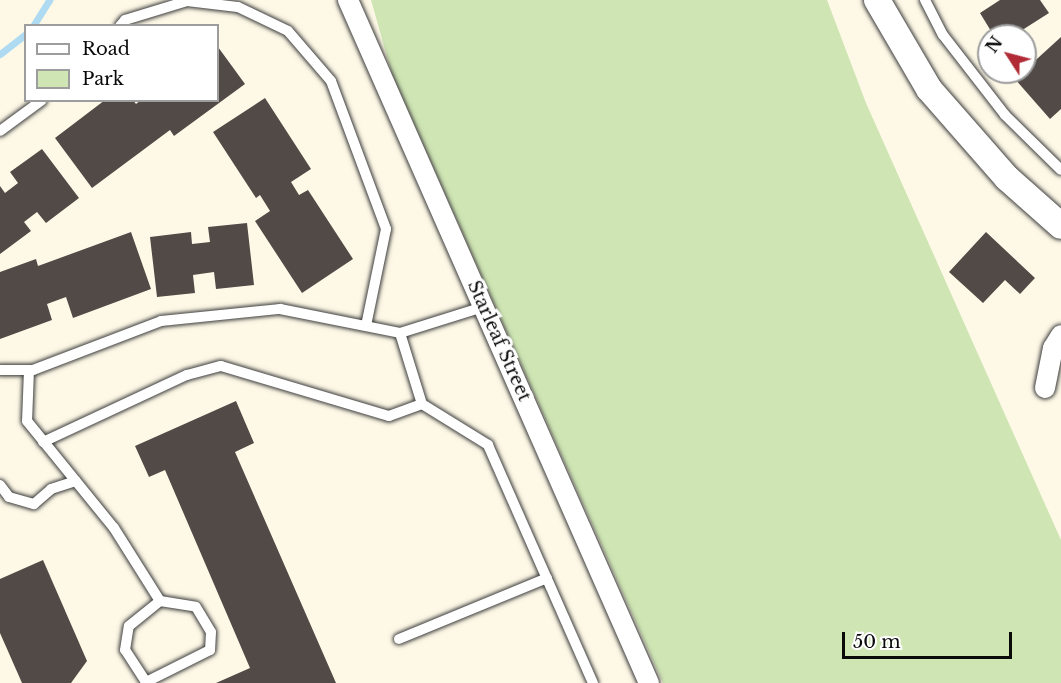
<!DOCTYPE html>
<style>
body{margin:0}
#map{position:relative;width:1061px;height:683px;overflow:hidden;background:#fef9e7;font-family:"Libre Baskerville",serif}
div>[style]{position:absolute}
.green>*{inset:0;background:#cfe5b4}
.stream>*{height:7px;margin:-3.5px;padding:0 3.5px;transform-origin:3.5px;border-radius:3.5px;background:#afdbf2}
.building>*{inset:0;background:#514a47}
.roads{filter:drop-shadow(0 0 2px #3d3d3d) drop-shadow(0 0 2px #3d3d3d)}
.service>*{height:10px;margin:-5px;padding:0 5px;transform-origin:5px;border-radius:5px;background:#fff}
.minor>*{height:20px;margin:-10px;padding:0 10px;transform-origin:10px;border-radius:10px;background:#fff}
.tertiary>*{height:26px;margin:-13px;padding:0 13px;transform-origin:13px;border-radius:13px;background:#fff}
span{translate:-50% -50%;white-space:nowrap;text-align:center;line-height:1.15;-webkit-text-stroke:6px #fff;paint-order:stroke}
.street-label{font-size:18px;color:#0a0a0a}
.legend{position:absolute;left:24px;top:24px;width:195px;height:78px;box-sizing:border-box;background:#fff;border:2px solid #9d9d9d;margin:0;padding:8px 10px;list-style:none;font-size:18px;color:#0a0a0a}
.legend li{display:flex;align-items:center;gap:12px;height:30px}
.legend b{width:30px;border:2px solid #9d9d9d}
.north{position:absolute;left:977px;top:24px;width:60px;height:60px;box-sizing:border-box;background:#fff;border:2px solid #9d9d9d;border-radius:50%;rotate:306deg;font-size:16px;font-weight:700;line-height:24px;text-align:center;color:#0a0a0a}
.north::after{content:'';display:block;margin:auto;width:21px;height:27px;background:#b02b36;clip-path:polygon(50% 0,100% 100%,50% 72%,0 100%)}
.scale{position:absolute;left:842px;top:632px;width:170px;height:27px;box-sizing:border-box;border:3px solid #0a0a0a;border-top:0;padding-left:8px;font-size:18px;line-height:21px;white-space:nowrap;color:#0a0a0a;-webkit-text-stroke:4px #fff;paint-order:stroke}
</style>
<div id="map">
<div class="green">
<div style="clip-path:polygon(371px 0,827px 0,866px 103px,1061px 540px,1061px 683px,663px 683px,392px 74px)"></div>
</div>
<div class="stream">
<div style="left:33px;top:26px;width:31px;rotate:-58deg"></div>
<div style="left:0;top:54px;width:33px;rotate:-38deg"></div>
</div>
<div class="building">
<div style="clip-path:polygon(1000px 0,1040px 0,1049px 13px,1013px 36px,994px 36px,980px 13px)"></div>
<div style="clip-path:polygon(1061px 37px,1061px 109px,1050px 119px,1015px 79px)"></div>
<div style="clip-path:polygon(218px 47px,245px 84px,174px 136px,170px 130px,92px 188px,55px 138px,105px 100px,133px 100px,136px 104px,141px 100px,218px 100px)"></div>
<div style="clip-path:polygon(265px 98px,311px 169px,291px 182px,299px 195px,308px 190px,353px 259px,302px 293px,255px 221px,270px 211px,260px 195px,256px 198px,213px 132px)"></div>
<div style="clip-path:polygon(42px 149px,79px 198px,46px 223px,37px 212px,24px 222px,31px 231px,0 254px,0 186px,5px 193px,18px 183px,10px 172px)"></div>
<div style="clip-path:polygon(247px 223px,254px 285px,216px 289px,214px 272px,193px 275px,195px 293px,157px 297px,150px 237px,191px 232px,192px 244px,210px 242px,208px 227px)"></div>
<div style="clip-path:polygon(131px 232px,151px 289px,73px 318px,66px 297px,47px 304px,52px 320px,0 339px,0 272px,36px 259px,38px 266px)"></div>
<div style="clip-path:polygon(986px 232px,1035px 278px,1020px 294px,1005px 280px,983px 303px,949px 272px)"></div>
<div style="clip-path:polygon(236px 401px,254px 443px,235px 452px,336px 683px,216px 683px,250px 668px,165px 470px,149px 477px,135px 446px)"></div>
<div style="clip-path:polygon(43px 560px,87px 661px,71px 683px,22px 683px,0 633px,0 579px)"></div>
</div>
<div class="roads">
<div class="service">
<div style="left:925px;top:0;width:39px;rotate:63deg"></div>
<div style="left:943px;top:35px;width:101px;rotate:52.2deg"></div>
<div style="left:1005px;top:115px;width:78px;rotate:44.5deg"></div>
<div style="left:120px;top:26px;width:8px;rotate:-50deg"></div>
<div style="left:125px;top:20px;width:65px;rotate:-17deg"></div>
<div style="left:187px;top:1px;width:51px;rotate:6.7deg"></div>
<div style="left:238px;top:7px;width:55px;rotate:25.6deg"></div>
<div style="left:288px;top:31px;width:66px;rotate:49.3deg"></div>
<div style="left:331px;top:81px;width:158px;rotate:69.6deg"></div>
<div style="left:386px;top:229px;width:99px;rotate:101.7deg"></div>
<div style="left:0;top:131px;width:52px;rotate:-36.4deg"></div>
<div style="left:400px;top:333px;width:87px;rotate:-17.4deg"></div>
<div style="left:0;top:370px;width:33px"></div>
<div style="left:33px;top:370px;width:137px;rotate:-20.9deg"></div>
<div style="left:161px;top:321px;width:120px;rotate:-5.8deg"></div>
<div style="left:280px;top:309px;width:122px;rotate:11.3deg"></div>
<div style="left:400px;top:333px;width:74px;rotate:72.8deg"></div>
<div style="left:422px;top:404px;width:78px;rotate:31.8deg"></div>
<div style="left:488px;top:445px;width:260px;rotate:66.2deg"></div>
<div style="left:29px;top:370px;width:51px;rotate:92.2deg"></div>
<div style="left:27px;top:421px;width:138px;rotate:50.9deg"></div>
<div style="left:114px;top:528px;width:86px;rotate:57.8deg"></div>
<div style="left:160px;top:601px;width:36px;rotate:9deg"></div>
<div style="left:196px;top:607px;width:29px;rotate:59deg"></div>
<div style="left:211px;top:632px;width:18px;rotate:93deg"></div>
<div style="left:210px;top:650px;width:72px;rotate:153.4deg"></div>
<div style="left:146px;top:682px;width:38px;rotate:-123deg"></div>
<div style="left:125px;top:650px;width:24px;rotate:-81deg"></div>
<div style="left:129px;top:626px;width:40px;rotate:-39deg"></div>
<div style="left:43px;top:442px;width:159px;rotate:-25deg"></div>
<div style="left:187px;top:375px;width:35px;rotate:-15deg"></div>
<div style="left:221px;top:366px;width:175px;rotate:16.6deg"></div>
<div style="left:389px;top:416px;width:35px;rotate:-20deg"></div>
<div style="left:0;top:485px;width:15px;rotate:53deg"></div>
<div style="left:9px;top:497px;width:26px;rotate:16deg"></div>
<div style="left:34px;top:504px;width:23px;rotate:-41deg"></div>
<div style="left:51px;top:489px;width:26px;rotate:-18deg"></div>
<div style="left:399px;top:639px;width:160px;rotate:-22.4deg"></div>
</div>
<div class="minor">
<div style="left:348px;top:0;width:746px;rotate:66.22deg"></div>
<div style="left:1045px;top:388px;width:41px;rotate:-78.7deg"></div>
<div style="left:1053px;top:348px;width:15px;rotate:-58deg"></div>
</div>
<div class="tertiary">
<div style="left:877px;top:0;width:103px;rotate:59.7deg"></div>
<div style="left:929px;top:89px;width:118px;rotate:48.8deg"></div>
<div style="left:1007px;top:178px;width:72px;rotate:41.6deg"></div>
</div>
</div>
<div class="street-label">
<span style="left:499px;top:341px;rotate:66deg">Starleaf Street</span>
</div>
<ul class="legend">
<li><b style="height:8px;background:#fff"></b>Road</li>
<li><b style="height:16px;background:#cfe5b4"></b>Park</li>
</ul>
<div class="north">N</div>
<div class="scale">50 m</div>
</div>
